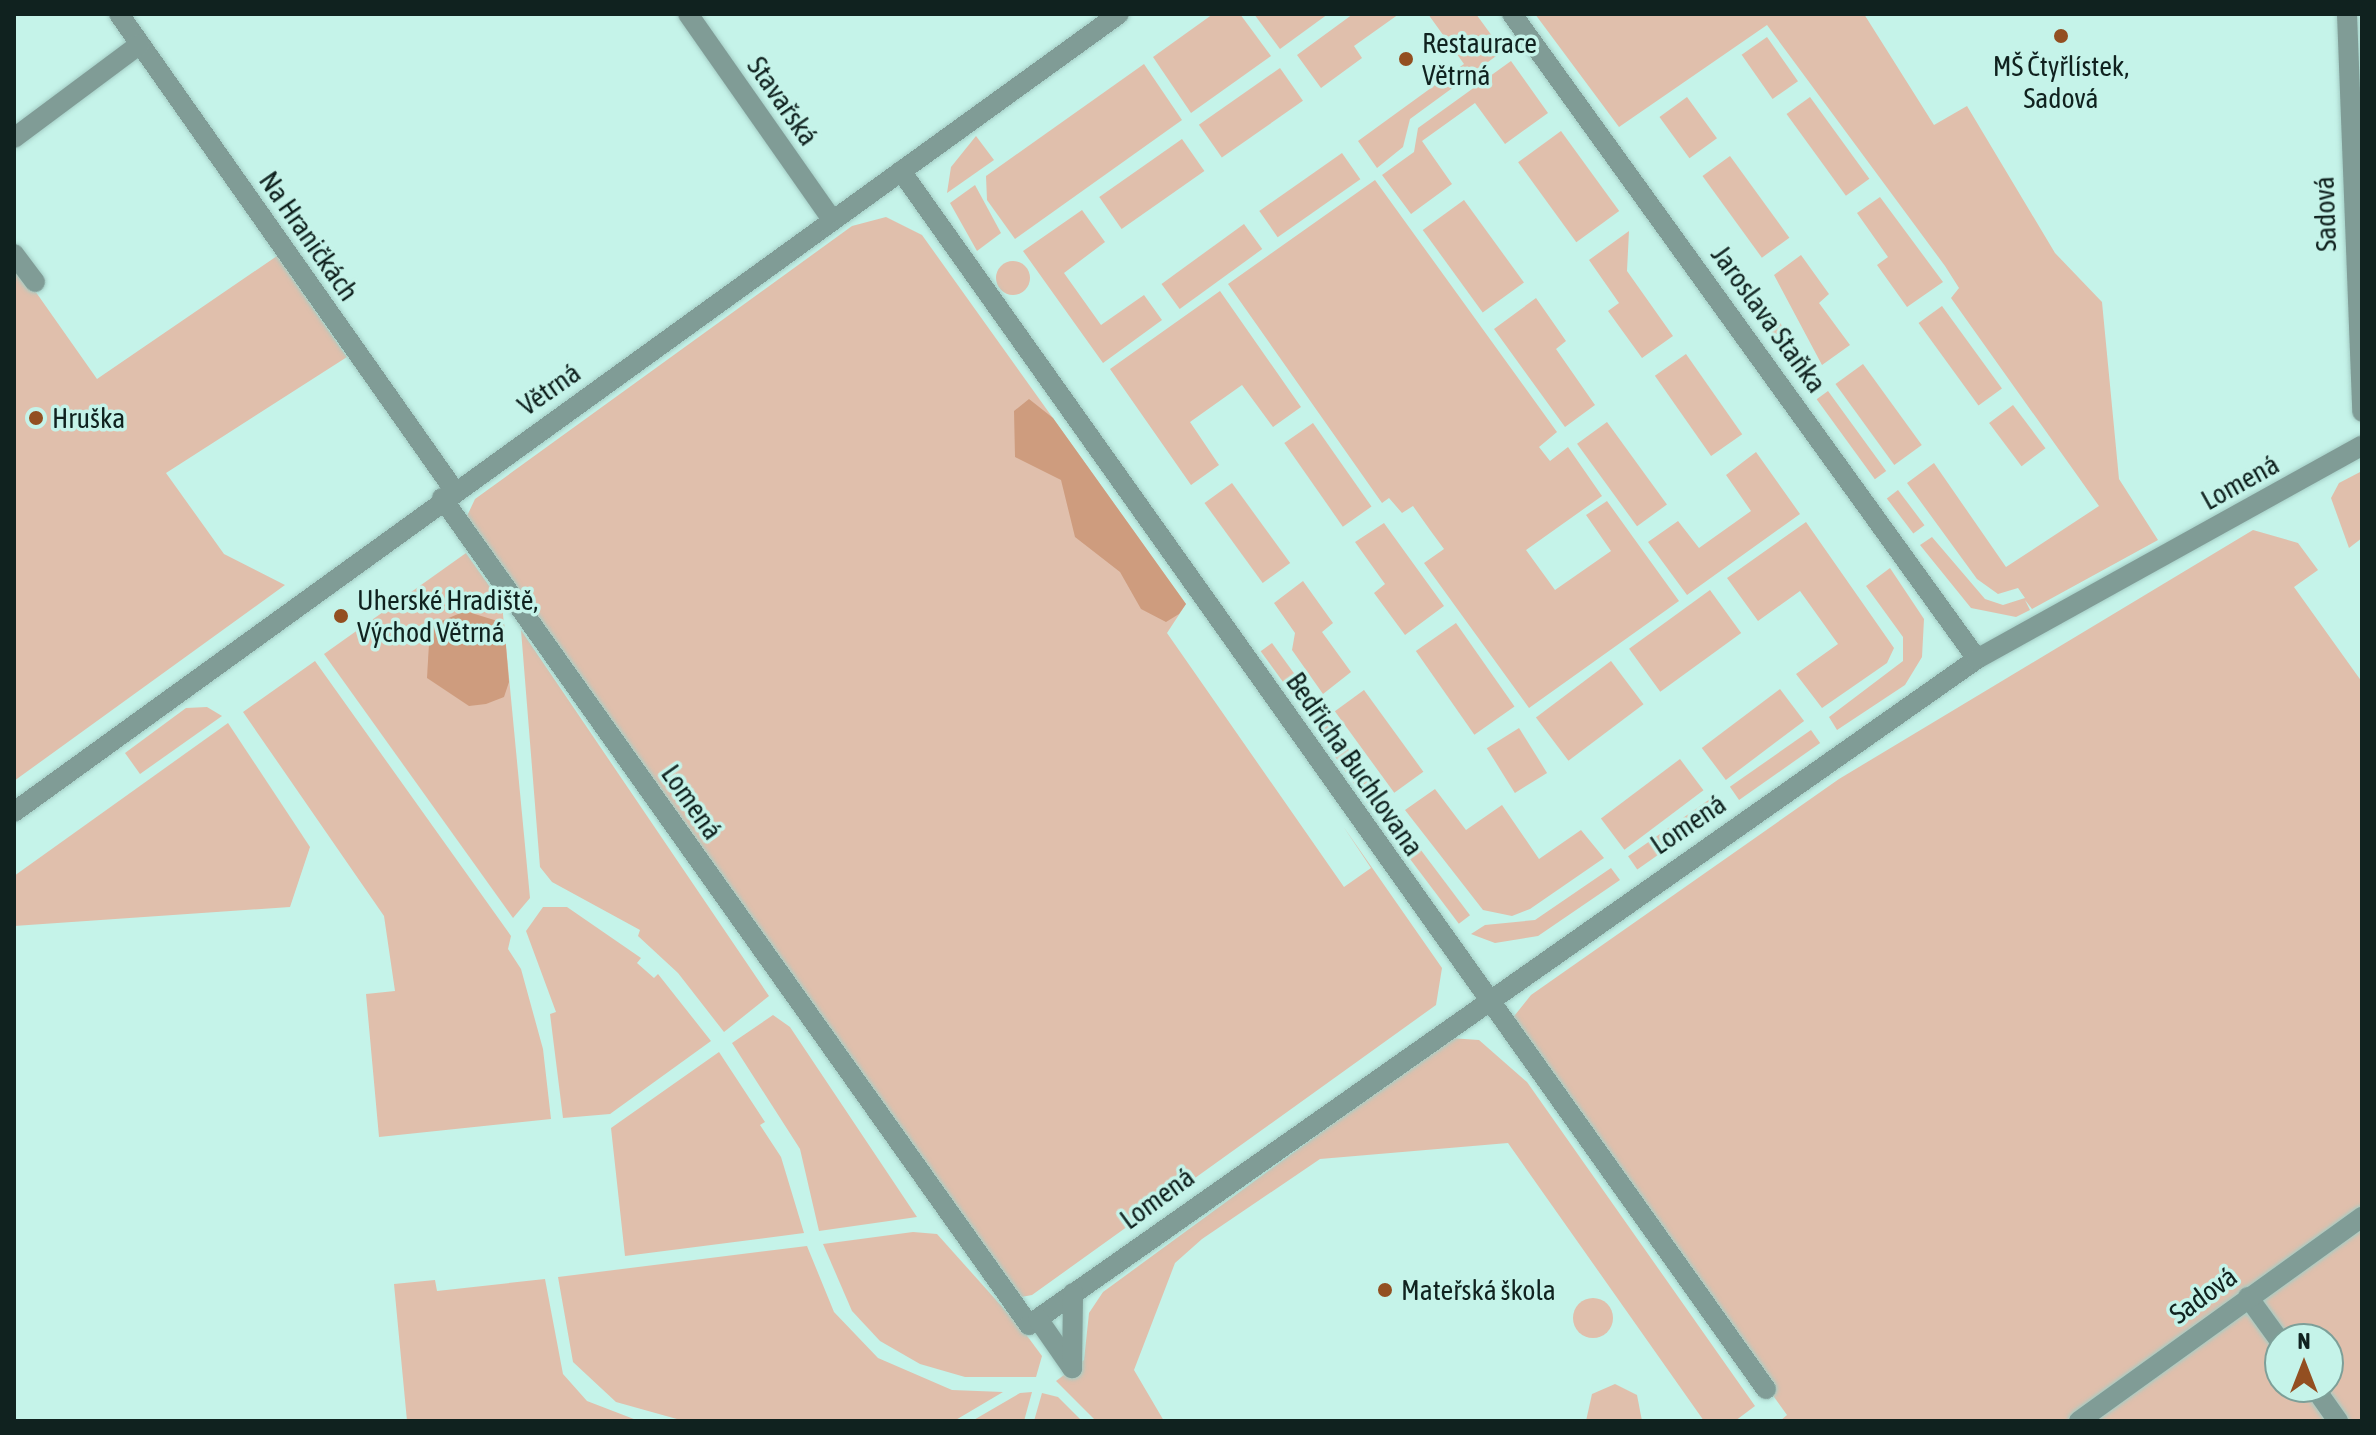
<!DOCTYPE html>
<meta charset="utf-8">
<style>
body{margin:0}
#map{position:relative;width:2376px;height:1435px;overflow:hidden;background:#c5f3e9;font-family:"Asap Condensed",sans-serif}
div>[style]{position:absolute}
.green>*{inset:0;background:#e0bfac;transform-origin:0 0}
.round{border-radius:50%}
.forest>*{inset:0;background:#ce9c7e}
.roads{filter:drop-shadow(0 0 2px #a4cdc5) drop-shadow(0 0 2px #a4cdc5)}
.minor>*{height:20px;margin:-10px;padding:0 10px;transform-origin:10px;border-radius:10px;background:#809c96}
.dots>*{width:22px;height:22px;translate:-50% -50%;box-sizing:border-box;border:4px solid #c5f3e9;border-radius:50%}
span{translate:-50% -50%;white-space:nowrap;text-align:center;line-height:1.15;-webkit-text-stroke:7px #c5f3e9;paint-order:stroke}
.poi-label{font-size:28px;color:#10221f}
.left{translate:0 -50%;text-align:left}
.street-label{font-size:28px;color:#10221f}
.frame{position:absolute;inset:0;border:16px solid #10221f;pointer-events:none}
.north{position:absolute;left:2264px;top:1323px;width:80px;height:80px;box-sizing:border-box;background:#c5f3e9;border:2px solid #7d9f98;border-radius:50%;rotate:0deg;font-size:22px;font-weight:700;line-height:32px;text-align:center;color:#10221f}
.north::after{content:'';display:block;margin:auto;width:28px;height:36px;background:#934f21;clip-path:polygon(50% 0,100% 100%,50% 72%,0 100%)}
</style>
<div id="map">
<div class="green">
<div style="clip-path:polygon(1213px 14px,1240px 14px,1271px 56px,1191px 113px,1153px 57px)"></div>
<div style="clip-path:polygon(1254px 14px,1328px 14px,1280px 49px)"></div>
<div style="clip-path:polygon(1353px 14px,1399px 14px,1354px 46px,1362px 58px,1321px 88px,1297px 55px)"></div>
<div style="clip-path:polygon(1428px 14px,1476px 14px,1503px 51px,1410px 119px,1403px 147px,1377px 168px,1358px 141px,1464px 64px)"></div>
<div style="clip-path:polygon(1535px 14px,1864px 14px,1934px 125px,1967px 106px,2055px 253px,2102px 302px,2119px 479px,2158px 540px,2032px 609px,2025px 600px,2030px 610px,2016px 617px,1971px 608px,1920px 545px,1932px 537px,1985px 599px,2003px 605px,2025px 598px,2018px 588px,1998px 594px,1977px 579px,1907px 483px,1934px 463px,2006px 567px,2099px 506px,1951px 298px,1959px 288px,1945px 266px,1767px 25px,1619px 127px)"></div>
<div style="left:1767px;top:37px;width:54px;height:31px;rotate:55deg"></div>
<div style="clip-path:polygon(1511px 61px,1548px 113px,1505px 144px,1475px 103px,1422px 141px,1452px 184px,1411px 214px,1382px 175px,1414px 152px,1418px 128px)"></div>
<div style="clip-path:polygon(1144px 64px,1182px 120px,1015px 239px,987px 200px,986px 176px)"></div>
<div style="left:1280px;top:68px;width:40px;height:99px;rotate:55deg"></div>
<div style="left:1687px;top:97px;width:51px;height:34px;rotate:54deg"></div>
<div style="left:1810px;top:97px;width:101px;height:29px;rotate:54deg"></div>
<div style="left:1561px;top:131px;width:99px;height:53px;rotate:54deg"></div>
<div style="clip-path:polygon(976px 136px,994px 160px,947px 193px,951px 167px)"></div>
<div style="left:1182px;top:139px;width:39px;height:101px;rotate:55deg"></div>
<div style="left:1342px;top:153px;width:32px;height:101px;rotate:55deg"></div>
<div style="left:1730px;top:156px;width:101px;height:34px;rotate:54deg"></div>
<div style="clip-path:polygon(1375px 180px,1557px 432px,1539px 447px,1550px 461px,1568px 447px,1602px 496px,1526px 550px,1555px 590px,1611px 551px,1586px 515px,1607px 501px,1679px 601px,1529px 708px,1424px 563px,1444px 549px,1430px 530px,1413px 506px,1402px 513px,1389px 498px,1382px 503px,1228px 284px)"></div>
<div style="clip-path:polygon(975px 185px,1001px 233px,977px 251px,950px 203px)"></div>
<div style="clip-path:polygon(1880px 197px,1943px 282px,1907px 307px,1877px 265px,1888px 257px,1857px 213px)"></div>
<div style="left:1464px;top:200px;width:102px;height:51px;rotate:54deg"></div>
<div style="clip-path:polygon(1082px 210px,1105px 242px,1064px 273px,1101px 325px,1144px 295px,1162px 320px,1103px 363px,1023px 251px)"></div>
<div style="clip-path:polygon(886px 217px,922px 235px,1186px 604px,1167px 633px,1344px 887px,1371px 868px,1343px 826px,1442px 968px,1436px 1005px,1032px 1295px,1011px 1299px,467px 516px,475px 499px,852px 226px)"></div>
<div style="left:1244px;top:224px;width:31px;height:102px;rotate:54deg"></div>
<div style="clip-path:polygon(1629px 231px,1627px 271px,1673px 336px,1642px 358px,1608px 311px,1619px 303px,1589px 260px)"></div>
<div style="clip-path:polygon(1801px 255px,1829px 294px,1819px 303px,1850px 345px,1822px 365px,1774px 275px)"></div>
<div style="clip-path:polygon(277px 256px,347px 357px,166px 473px,224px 554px,285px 585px,14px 781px,14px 261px,97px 379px)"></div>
<div class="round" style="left:996px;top:261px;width:34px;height:34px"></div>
<div style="clip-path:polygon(1220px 291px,1301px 407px,1273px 427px,1242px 385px,1190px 422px,1219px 465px,1191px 485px,1110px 369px)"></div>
<div style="clip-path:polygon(1536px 298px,1566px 341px,1556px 349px,1595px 405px,1565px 427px,1494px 329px)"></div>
<div style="left:1942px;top:306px;width:102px;height:29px;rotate:54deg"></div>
<div style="left:1778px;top:320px;width:63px;height:14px;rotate:55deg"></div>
<div style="left:1686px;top:354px;width:98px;height:38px;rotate:55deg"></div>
<div style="left:1863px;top:364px;width:100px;height:34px;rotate:54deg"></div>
<div style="left:1828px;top:391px;width:99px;height:14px;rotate:54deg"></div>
<div style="left:2013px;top:405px;width:54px;height:30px;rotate:53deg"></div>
<div style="left:1607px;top:422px;width:102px;height:37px;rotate:54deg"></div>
<div style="left:1313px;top:423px;width:102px;height:35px;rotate:55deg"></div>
<div style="clip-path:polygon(1756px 452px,1800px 514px,1687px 595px,1648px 542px,1678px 521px,1699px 548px,1751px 511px,1726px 475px)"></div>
<div style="clip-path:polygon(2362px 471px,2362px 538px,2349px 548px,2331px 498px,2339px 483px)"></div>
<div style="left:1232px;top:483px;width:99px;height:34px;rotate:54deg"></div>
<div style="left:1898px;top:490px;width:44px;height:14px;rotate:53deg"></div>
<div style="clip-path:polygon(1806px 522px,1894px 648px,1887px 663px,1822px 708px,1796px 674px,1838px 644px,1800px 591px,1758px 621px,1727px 578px)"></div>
<div style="clip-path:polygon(1384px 523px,1444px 606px,1405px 635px,1374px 593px,1385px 584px,1355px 542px)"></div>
<div style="clip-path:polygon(evenodd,2253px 530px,2298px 543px,2318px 570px,2294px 587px,2362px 682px,2362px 1421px,1780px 1421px,1787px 1415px,1507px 1025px,1531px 995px,1839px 779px,2253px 530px,2280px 1339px,2328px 1339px,2328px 1387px,2280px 1387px,2280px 1339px)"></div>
<div style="clip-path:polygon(466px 553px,502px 604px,530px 898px,513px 918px,324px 654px)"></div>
<div style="clip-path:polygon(1890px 568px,1924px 619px,1922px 657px,1905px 685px,1837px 730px,1829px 717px,1903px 661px,1903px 637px,1866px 586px)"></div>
<div style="clip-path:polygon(1303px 581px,1333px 623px,1322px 632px,1351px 672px,1323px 694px,1292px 650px,1295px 633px,1274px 603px)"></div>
<div style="left:1710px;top:590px;width:53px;height:100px;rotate:54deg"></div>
<div style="left:1456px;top:623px;width:102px;height:49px;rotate:55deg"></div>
<div style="clip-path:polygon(521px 630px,769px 996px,724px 1032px,678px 973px,638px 936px,640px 930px,552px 882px,540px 867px)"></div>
<div style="left:1272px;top:643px;width:72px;height:14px;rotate:54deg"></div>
<div style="clip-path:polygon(315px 661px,511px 936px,508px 949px,521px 969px,543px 1049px,551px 1119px,379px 1137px,366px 994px,395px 991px,384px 916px,243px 712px)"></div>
<div style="left:1611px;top:661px;width:54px;height:94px;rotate:53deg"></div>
<div style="left:1780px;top:689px;width:40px;height:98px;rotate:53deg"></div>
<div style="left:1364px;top:690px;width:101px;height:36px;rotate:54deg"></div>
<div style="clip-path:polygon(207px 707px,222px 716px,140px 774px,125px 753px,186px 708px)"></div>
<div style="left:1327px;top:719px;width:99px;height:15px;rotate:55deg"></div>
<div style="clip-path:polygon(228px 723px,310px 847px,290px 907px,14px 926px,14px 876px)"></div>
<div style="left:1519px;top:728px;width:53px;height:38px;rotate:58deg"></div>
<div style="left:1811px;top:730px;width:16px;height:99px;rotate:55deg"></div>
<div style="left:1680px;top:759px;width:39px;height:99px;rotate:53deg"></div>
<div style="clip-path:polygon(1435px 789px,1466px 830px,1502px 805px,1539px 859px,1581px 830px,1604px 858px,1530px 909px,1512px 916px,1483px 910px,1405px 810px)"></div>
<div style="left:1710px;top:799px;width:16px;height:100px;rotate:55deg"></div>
<div style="left:1396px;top:817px;width:123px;height:14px;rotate:53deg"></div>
<div style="clip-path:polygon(1611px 868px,1620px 880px,1538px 936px,1495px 943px,1471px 934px,1485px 925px,1535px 920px)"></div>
<div style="clip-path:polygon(543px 907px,567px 907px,641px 958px,637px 963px,654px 978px,658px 974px,711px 1041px,610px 1114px,563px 1118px,550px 1014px,556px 1012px,526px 931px)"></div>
<div style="clip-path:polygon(773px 1015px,790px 1027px,917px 1217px,819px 1231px,800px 1149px,732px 1043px)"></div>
<div style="clip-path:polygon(1450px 1038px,1479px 1040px,1527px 1082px,1755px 1406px,1735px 1421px,1704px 1421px,1508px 1143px,1320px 1159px,1202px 1239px,1175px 1263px,1134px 1370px,1164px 1421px,1096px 1421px,1056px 1381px,1084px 1360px,1089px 1313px,1103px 1292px)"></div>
<div style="clip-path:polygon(719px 1052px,765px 1122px,760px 1125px,781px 1157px,804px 1233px,625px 1256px,611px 1128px)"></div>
<div style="clip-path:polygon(913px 1232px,937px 1234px,1022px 1329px,1042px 1356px,1036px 1377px,965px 1377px,920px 1364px,880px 1341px,852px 1311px,823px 1244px)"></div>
<div style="clip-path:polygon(807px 1246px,834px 1312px,878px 1358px,952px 1390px,1003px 1392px,954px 1421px,684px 1421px,616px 1402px,573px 1362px,558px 1277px)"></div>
<div style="clip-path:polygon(545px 1279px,563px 1374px,587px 1401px,639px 1421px,407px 1421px,394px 1284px,435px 1280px,437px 1291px)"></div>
<div class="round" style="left:1573px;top:1298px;width:40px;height:40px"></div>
<div style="clip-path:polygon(1615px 1384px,1637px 1395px,1642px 1421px,1586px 1421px,1592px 1394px)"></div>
<div style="clip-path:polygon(1032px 1392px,1024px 1421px,972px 1421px,1020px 1393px)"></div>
<div style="clip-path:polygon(1042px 1393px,1058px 1397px,1082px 1421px,1034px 1421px)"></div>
</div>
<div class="forest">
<div style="clip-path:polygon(1029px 399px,1053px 418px,1186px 604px,1179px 614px,1166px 622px,1141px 609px,1120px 572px,1075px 537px,1061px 480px,1015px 457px,1014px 411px)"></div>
<div style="clip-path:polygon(465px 611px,504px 623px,509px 682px,504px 697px,486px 704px,469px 706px,427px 678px,430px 626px)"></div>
</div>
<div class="roads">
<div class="minor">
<div style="left:119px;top:14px;width:582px;rotate:54.86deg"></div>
<div style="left:688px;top:14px;width:251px;rotate:55deg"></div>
<div style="left:1512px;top:14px;width:795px;rotate:54.21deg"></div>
<div style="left:2347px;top:14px;width:398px;rotate:87.8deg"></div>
<div style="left:14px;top:138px;width:157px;rotate:-36.7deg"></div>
<div style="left:901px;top:171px;width:1494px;rotate:54.62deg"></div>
<div style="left:14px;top:254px;width:35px;rotate:53deg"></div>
<div style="left:442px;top:498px;width:1014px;rotate:54.63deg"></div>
<div style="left:1029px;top:1325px;width:1159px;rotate:-35.09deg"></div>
<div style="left:1977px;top:659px;width:440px;rotate:-29deg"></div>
<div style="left:14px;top:812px;width:1363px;rotate:-35.84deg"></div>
<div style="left:2248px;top:1297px;width:54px;rotate:54deg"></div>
<div style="left:1038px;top:1319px;width:60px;rotate:55.2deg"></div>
<div style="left:1072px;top:1368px;width:75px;rotate:-89.2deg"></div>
<div style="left:2314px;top:1387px;width:42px;rotate:54.8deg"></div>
<div style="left:2079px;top:1421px;width:349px;rotate:-35.8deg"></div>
</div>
</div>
<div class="dots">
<div style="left:2061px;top:36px;background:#934f21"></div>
<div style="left:1406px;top:59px;background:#934f21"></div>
<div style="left:36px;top:418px;background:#934f21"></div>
<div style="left:341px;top:616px;background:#934f21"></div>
<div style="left:1385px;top:1290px;background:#934f21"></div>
</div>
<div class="poi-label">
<span class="left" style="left:1422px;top:59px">Restaurace<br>Větrná</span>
<span style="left:2061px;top:82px">MŠ Čtyřlístek,<br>Sadová</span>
<span class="left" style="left:52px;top:418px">Hruška</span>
<span class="left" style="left:357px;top:616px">Uherské Hradiště,<br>Východ Větrná</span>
<span class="left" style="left:1401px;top:1290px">Mateřská škola</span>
</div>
<div class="street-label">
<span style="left:783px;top:101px;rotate:55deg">Stavařská</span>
<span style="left:2325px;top:214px;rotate:-92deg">Sadová</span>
<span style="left:309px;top:236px;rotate:55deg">Na Hraničkách</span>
<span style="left:1769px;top:319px;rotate:54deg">Jaroslava Staňka</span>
<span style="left:549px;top:389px;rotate:-35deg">Větrná</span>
<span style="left:2240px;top:482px;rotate:-29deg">Lomená</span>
<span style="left:1355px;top:764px;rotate:55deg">Bedřicha Buchlovana</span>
<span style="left:692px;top:802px;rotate:55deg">Lomená</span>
<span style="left:1688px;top:824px;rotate:-34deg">Lomená</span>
<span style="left:1157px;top:1198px;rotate:-36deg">Lomená</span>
<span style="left:2203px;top:1295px;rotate:-36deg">Sadová</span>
</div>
<div class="frame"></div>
<div class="north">N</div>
</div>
